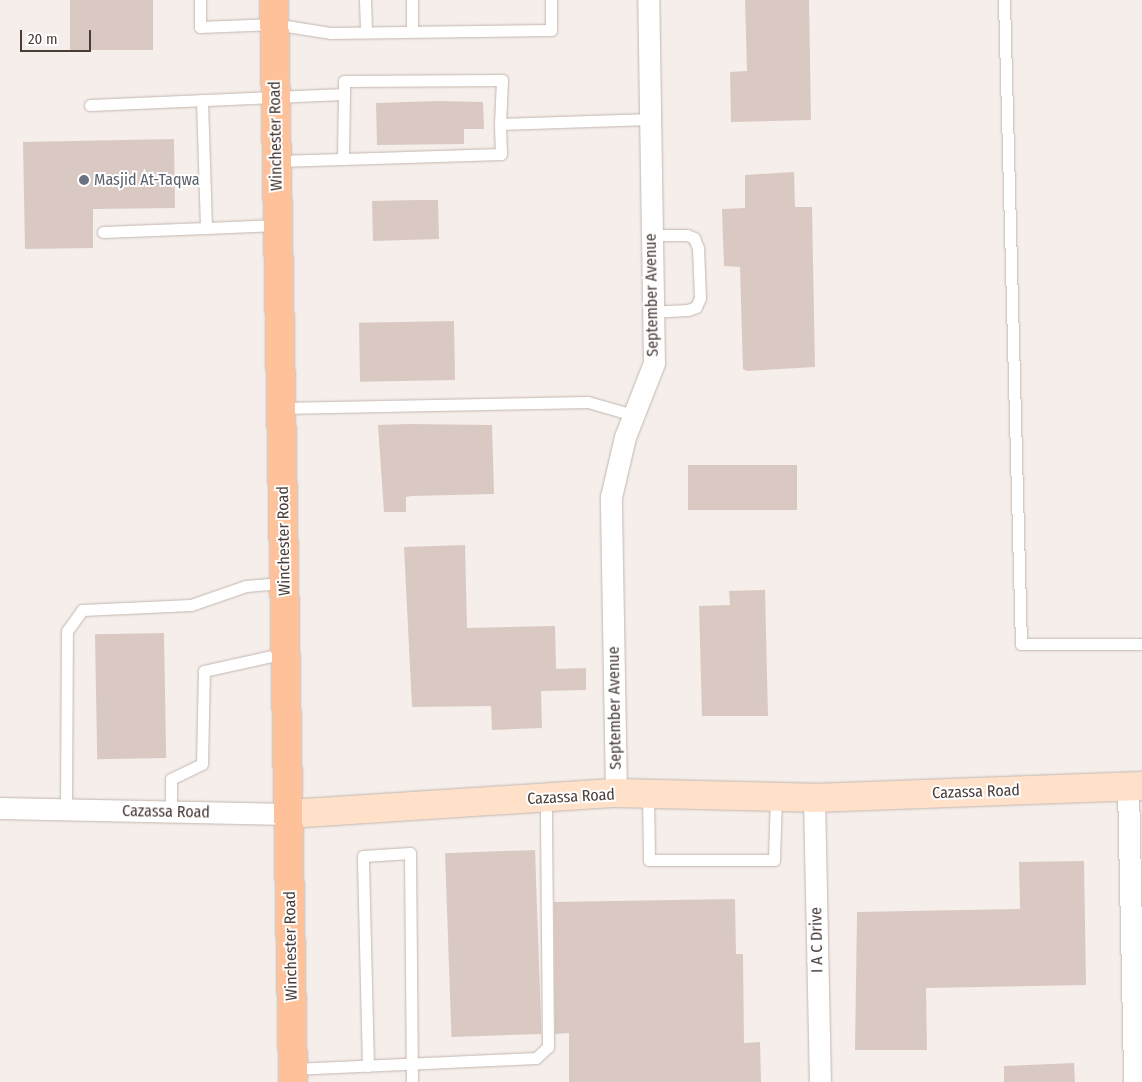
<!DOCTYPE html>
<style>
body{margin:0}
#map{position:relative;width:1142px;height:1082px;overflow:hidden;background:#f5eeea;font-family:"Fira Sans Condensed",sans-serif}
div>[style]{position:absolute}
.building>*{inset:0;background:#dac9c2;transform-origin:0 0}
.roads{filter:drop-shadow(0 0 1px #c4b6af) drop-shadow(0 0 1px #c4b6af)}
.lane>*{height:11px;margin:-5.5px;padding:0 5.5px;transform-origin:5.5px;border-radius:5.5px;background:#fff}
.street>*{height:21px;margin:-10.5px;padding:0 10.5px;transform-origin:10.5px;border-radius:10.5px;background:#fff}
.secondary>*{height:28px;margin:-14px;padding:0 14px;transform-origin:14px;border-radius:14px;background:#ffe1ca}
.primary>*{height:28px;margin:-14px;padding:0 14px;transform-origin:14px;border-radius:14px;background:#ffc199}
.dots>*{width:14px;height:14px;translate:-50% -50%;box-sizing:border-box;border:2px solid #fff;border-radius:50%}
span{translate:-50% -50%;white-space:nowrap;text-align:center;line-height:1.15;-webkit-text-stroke:4px #fff;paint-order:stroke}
.street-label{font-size:16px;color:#4a3d38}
.worship-label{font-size:16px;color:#5b616d}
.left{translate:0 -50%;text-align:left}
.scale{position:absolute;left:20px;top:30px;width:71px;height:22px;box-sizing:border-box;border:2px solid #4a3d38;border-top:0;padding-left:6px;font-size:15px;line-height:18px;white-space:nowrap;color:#4a3d38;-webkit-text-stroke:4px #fff;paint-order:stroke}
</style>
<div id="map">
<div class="building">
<div style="left:70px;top:0;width:83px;height:50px"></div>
<div style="clip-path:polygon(745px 0,809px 0,811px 120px,731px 122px,730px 72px,747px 71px)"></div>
<div style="clip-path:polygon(438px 101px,483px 102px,484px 129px,464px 129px,464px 144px,377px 145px,376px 103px)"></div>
<div style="clip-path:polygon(174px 139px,175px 208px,93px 209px,93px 248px,25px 249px,23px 142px)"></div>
<div style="clip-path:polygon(794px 172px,795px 207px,812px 207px,815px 367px,747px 371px,743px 369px,740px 267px,724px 266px,722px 209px,745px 208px,745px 175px)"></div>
<div style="clip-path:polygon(417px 200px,438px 200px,439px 239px,373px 241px,372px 201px)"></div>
<div style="left:454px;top:321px;width:59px;height:95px;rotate:89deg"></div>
<div style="clip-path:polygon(409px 424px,492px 425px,494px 494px,411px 496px,406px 497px,406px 512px,384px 512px,378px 425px)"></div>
<div style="left:797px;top:465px;width:45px;height:109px;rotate:90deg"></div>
<div style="clip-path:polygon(465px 545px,467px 628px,555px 626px,556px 669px,586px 668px,586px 690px,541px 691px,542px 728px,492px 730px,491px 706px,412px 707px,404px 547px)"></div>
<div style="clip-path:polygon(765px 590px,768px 716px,702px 716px,699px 606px,730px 605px,729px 591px)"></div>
<div style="left:164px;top:633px;width:125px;height:69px;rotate:89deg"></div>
<div style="left:535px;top:850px;width:184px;height:90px;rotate:88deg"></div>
<div style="clip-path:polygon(1084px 861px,1086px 985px,926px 988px,927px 1050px,855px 1050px,857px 912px,1020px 909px,1019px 862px)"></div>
<div style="clip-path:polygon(735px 899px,736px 954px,743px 954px,744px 1043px,760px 1042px,761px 1082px,569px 1082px,569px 1033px,555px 1034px,554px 902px)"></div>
<div style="clip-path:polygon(1074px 1063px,1075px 1082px,1004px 1082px,1004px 1066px)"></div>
</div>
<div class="roads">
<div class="lane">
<div style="left:200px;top:0;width:27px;rotate:90deg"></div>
<div style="left:200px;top:27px;width:74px;rotate:-2.3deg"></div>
<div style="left:274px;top:24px;width:58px;rotate:9deg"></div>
<div style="left:331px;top:33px;width:220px;rotate:-0.8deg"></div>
<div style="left:551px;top:30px;width:30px;rotate:-90deg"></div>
<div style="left:365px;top:0;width:32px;rotate:88deg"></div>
<div style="left:412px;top:0;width:30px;rotate:90deg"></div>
<div style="left:1004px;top:0;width:644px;rotate:88.49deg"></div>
<div style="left:1021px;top:644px;width:121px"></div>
<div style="left:344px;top:94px;width:13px;rotate:-90deg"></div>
<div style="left:344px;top:81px;width:158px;rotate:-0.4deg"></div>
<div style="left:502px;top:80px;width:44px;rotate:92.6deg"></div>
<div style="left:202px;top:100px;width:128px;rotate:88.2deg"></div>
<div style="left:206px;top:228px;width:72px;rotate:-2.4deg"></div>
<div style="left:90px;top:105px;width:254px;rotate:-2.5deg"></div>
<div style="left:344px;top:94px;width:65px;rotate:90.9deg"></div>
<div style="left:343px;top:159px;width:158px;rotate:-1.8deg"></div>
<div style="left:501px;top:154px;width:30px;rotate:-92deg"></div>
<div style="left:500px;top:124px;width:150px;rotate:-1.9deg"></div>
<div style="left:277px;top:161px;width:66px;rotate:-1.7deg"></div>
<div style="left:103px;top:232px;width:103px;rotate:-2.2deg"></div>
<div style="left:652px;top:235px;width:35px"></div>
<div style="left:687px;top:235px;width:8px;rotate:23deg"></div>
<div style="left:694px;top:238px;width:11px;rotate:68deg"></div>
<div style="left:698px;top:248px;width:50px;rotate:87.7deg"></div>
<div style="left:700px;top:298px;width:10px;rotate:114deg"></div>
<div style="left:696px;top:307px;width:9px;rotate:159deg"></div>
<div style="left:688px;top:310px;width:35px;rotate:177deg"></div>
<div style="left:281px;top:408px;width:307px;rotate:-1.1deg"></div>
<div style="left:588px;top:402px;width:47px;rotate:16.1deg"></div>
<div style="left:648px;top:794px;width:66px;rotate:89.1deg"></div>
<div style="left:649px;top:860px;width:125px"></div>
<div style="left:774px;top:860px;width:63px;rotate:-88.2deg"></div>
<div style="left:66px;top:809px;width:178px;rotate:-89.7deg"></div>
<div style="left:67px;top:631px;width:26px;rotate:-54deg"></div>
<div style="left:82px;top:610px;width:109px;rotate:-2.6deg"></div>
<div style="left:191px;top:605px;width:58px;rotate:-19.1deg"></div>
<div style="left:246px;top:586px;width:38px;rotate:-5deg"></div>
<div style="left:171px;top:812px;width:33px;rotate:-90deg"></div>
<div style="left:171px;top:779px;width:34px;rotate:-26deg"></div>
<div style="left:202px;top:764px;width:93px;rotate:-88.8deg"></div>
<div style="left:204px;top:671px;width:83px;rotate:-12.5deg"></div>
<div style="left:368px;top:1066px;width:210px;rotate:-91.4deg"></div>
<div style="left:363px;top:856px;width:47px;rotate:-3.7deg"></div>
<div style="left:410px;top:853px;width:229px;rotate:89.5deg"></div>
<div style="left:293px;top:1069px;width:243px;rotate:-2.6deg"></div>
<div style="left:536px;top:1058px;width:16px;rotate:-43deg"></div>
<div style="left:548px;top:1047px;width:249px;rotate:-90.5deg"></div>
</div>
<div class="street">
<div style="left:1128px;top:786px;width:296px;rotate:88.8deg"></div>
<div style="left:616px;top:793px;width:296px;rotate:-91deg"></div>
<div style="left:611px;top:497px;width:62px;rotate:-76.9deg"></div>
<div style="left:625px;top:437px;width:79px;rotate:-68.6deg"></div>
<div style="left:654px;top:363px;width:363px;rotate:-90.9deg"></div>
<div style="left:814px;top:798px;width:284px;rotate:88.8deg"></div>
<div style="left:0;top:808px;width:289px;rotate:1.2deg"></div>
</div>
<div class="secondary">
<div style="left:289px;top:814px;width:328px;rotate:-3.7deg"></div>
<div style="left:616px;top:793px;width:198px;rotate:1.4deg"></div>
<div style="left:814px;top:798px;width:328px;rotate:-2.1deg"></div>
</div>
<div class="primary">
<div style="left:274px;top:0;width:1082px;rotate:88.99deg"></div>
</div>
</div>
<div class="dots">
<div style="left:84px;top:180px;background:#6b7280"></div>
</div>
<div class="street-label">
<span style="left:276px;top:136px;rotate:-91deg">Winchester Road</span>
<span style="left:652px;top:295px;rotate:-91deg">September Avenue</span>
<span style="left:284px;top:541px;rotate:-91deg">Winchester Road</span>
<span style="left:615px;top:708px;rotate:-91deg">September Avenue</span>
<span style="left:976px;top:792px;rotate:-2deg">Cazassa Road</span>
<span style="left:571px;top:797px;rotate:-3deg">Cazassa Road</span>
<span style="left:166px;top:812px;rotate:1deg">Cazassa Road</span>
<span style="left:817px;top:940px;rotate:-91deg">I A C Drive</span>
<span style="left:291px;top:946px;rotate:-91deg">Winchester Road</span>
</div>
<div class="worship-label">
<span class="left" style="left:94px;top:180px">Masjid At-Taqwa</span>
</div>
<div class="scale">20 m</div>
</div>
